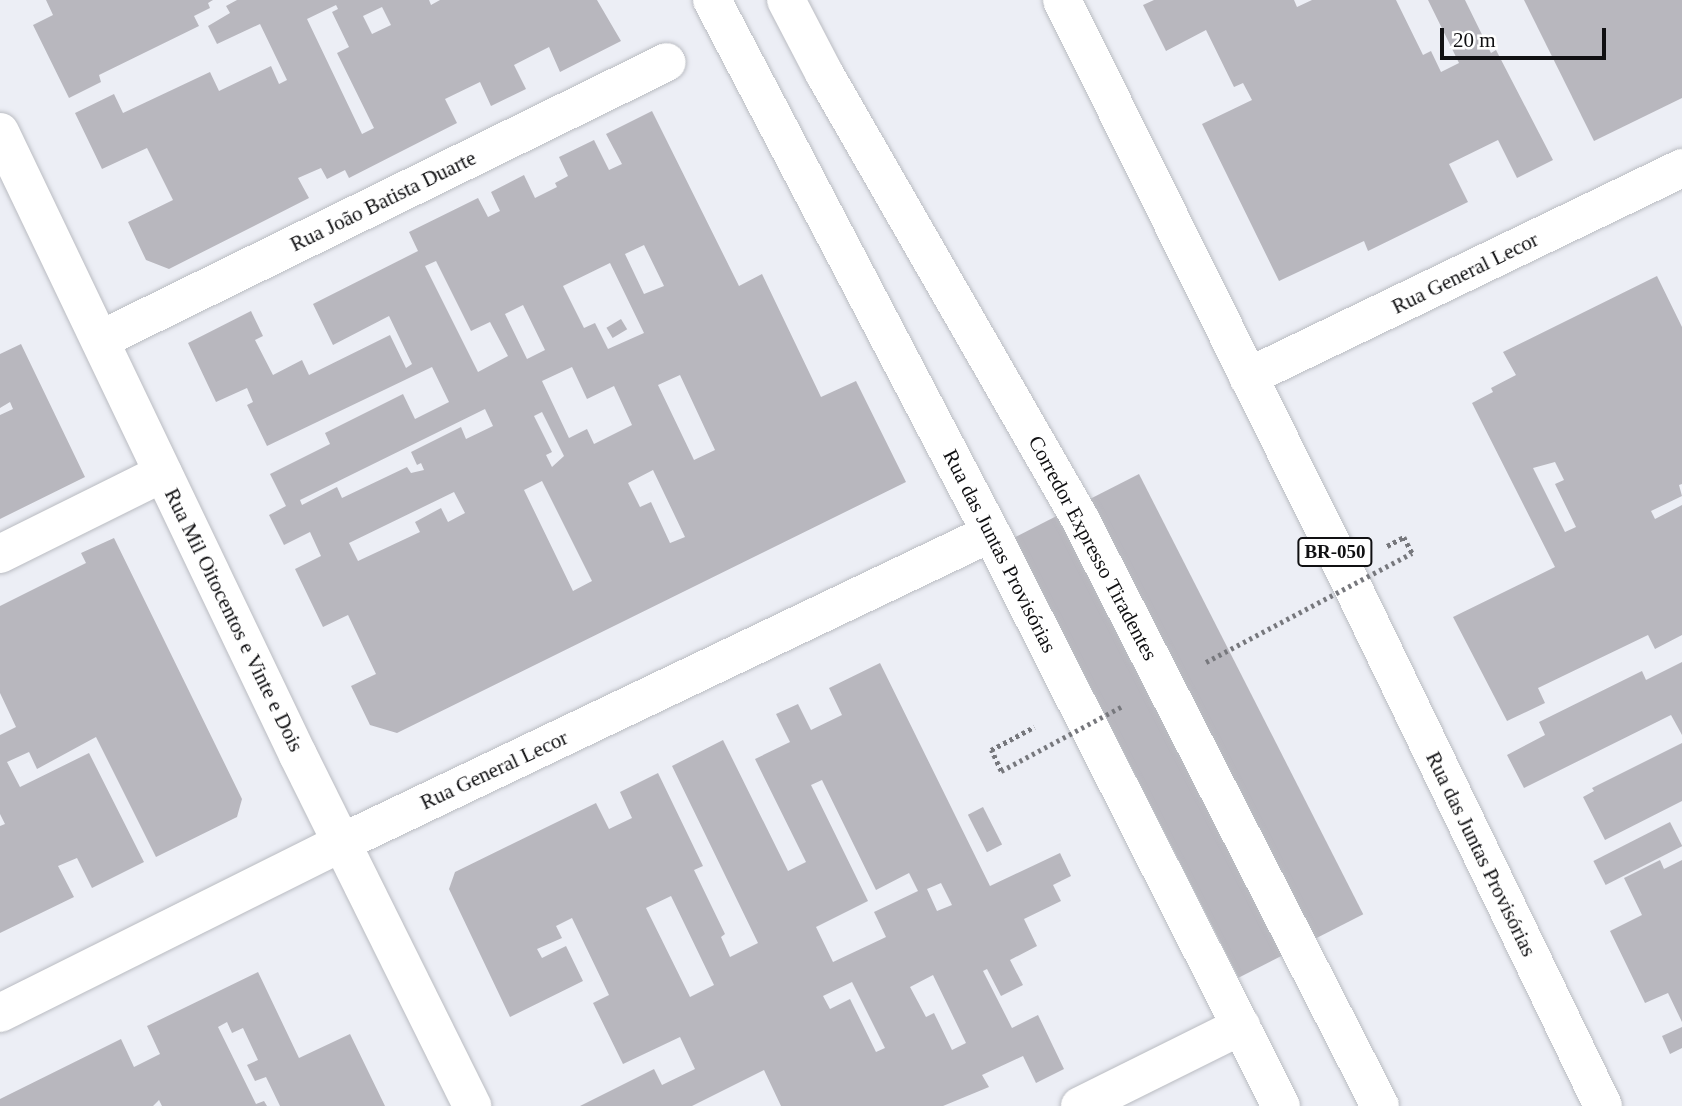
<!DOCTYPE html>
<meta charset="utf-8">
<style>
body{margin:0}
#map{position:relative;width:1682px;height:1106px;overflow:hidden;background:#eceef5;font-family:"Times New Roman",serif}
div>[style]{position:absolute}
.building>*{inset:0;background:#b8b7be;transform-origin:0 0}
.path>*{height:4.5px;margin-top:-2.25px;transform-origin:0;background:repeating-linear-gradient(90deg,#76777c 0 3.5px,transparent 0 7px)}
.roads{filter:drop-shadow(0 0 2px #babcc2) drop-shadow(0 0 2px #babcc2)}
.minor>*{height:38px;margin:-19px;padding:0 19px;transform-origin:19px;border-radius:19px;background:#fff}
.highway>*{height:38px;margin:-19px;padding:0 19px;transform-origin:19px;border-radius:19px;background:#fff}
.path-bridge>*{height:4.5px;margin-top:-2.25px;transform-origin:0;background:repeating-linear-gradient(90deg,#76777c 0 3.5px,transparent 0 7px)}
.bridges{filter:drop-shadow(0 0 2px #babcc2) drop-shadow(0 0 2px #babcc2)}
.minor-bridge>*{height:38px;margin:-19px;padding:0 19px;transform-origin:19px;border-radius:19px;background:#fff}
span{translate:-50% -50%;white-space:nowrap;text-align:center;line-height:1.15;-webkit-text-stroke:7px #fff;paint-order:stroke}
.shield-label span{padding:2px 5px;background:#fff;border:2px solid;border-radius:5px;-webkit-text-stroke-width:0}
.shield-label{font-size:19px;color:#101012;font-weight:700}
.street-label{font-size:21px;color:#101012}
.scale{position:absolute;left:1440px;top:28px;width:166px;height:32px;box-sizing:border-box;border:4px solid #101012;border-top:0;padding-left:9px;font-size:21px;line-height:24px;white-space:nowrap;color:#101012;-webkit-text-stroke:5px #fff;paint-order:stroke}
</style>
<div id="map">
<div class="building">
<div style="clip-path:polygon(46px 0,213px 0,208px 3px,210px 8px,194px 16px,199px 26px,99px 75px,101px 82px,69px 98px,33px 25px,53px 15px)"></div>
<div style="clip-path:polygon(evenodd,237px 0,429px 0,431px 5px,440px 0,597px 0,621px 41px,560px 72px,549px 47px,514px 65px,526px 89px,491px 106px,480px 82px,445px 99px,457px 123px,349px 178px,345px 170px,327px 179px,321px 168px,298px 178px,309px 198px,169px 269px,146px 260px,128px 222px,173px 200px,147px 148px,102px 169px,75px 113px,114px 94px,123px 113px,210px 72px,219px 91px,271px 66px,279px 84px,287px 80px,260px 24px,217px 44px,208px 26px,230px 13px,226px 6px,237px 0,336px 5px,338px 9px,332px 12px,349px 47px,337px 53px,374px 128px,362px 134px,307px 19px,336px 5px,237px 0,382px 7px,391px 25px,372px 34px,363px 16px,382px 7px)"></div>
<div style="clip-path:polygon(1154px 0,1294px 0,1297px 7px,1312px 0,1396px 0,1423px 55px,1431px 51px,1441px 72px,1459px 63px,1428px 0,1465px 0,1491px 53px,1496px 50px,1553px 160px,1517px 178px,1498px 140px,1449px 164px,1468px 202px,1368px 251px,1364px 241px,1279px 281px,1202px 124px,1252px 100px,1243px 83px,1234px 87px,1206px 30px,1166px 51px,1143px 5px)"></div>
<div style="clip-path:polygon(1524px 0,1682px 0,1682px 98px,1594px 141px)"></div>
<div style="clip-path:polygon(evenodd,652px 111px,739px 286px,762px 274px,821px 397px,856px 381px,906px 482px,397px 733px,370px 725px,351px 686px,376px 674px,348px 615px,323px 627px,295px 569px,321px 556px,310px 532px,284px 545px,269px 515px,286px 506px,270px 474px,330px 444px,325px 433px,403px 394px,415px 419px,449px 402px,432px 367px,267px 446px,247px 405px,253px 402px,247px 388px,216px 402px,188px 343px,251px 311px,263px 336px,255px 340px,273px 375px,302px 360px,309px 375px,390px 335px,406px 368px,412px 364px,389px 316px,333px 345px,313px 304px,418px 251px,409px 232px,478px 198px,488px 217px,500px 211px,491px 192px,524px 175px,535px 198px,557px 187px,555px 183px,568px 176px,559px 157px,594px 140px,609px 170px,622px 164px,606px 134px,652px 111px,644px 245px,664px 286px,644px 294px,625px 254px,644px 245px,652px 111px,436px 261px,471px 331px,490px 322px,508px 356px,478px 372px,425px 266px,436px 261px,652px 111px,610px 263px,644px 333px,608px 349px,595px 323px,584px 328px,563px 286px,610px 263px,652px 111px,523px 305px,545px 350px,527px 359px,505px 314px,523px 305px,652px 111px,572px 367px,587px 399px,614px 386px,632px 425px,594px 444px,587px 429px,569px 438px,542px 381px,572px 367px,652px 111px,680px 375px,715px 450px,694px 460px,658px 385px,680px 375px,652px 111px,485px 409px,493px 426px,466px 439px,461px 427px,411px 452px,417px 465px,421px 463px,424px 470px,411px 473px,407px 467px,342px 498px,337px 487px,302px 505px,300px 500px,485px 409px,652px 111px,542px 412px,564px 456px,552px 467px,546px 455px,552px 452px,534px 416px,542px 412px,652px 111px,653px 470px,685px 537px,670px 543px,651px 502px,640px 507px,628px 483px,653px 470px,652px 111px,542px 481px,592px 581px,573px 591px,524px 490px,542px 481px,652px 111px,454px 492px,465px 513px,448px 522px,441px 508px,415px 522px,420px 532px,358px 561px,349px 543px,454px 492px)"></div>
<div style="clip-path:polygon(evenodd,1657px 276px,1682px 327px,1682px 484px,1679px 485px,1682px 496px,1651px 511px,1655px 519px,1682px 505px,1682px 635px,1655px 649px,1648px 635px,1538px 688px,1545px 703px,1507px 721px,1453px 617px,1555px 567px,1472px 403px,1493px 392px,1491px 388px,1516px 375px,1503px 352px,1657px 276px,1555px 462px,1564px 480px,1555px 484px,1576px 527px,1565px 532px,1533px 468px,1555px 462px)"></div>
<div style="left:621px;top:319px;width:12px;height:17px;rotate:59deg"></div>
<div style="clip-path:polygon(21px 344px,85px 477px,0 519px,0 415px,13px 409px,10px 402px,0 408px,0 354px)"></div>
<div style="left:1139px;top:474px;width:494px;height:140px;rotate:63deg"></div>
<div style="clip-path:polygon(114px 538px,242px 799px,237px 817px,156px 857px,96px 737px,37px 769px,29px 752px,7px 762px,20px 787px,89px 753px,144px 862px,92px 888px,77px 858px,58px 866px,74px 897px,0 933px,0 826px,5px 824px,0 814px,0 735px,16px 727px,0 693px,0 606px,86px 563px,81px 553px)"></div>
<div style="clip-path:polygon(1682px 662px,1682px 735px,1671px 715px,1524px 788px,1507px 755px,1545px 735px,1539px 722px,1642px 671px,1646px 680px)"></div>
<div style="clip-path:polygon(evenodd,880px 663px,990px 886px,1060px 853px,1071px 876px,1053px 885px,1061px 901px,1024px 919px,1037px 946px,1010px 960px,1023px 985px,1001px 996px,987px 969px,983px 971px,1012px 1028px,1038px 1015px,1064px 1069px,1036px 1083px,1023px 1056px,982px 1075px,989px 1087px,943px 1106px,781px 1106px,764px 1070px,692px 1106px,580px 1106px,654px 1069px,662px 1085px,695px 1069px,680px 1037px,623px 1064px,593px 1003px,609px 995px,572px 918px,556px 926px,562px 938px,537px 949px,542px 958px,566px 946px,583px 981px,510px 1017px,449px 889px,455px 872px,596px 803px,609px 829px,632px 818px,620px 792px,658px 773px,703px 866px,694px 870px,725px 934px,721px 937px,730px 957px,758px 943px,672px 766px,723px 740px,788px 871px,806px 862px,755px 759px,790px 742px,776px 714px,798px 704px,811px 730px,842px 715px,829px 688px,880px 663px,822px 780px,876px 890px,909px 873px,918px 891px,874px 912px,886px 937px,833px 962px,816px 927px,868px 901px,811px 785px,822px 780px,880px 663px,941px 883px,952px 905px,937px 911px,927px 889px,941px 883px,880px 663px,671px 896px,714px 985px,690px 997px,646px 908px,671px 896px,880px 663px,933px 975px,966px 1043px,952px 1050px,934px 1013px,926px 1017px,910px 987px,933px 975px,880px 663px,852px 982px,885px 1048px,876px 1052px,850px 999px,830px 1009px,823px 996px,852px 982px)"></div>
<div style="clip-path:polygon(1682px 743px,1682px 801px,1605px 840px,1583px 797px,1594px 791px,1592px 788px)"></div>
<div style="left:983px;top:807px;width:42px;height:17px;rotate:63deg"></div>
<div style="left:1670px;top:822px;width:27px;height:86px;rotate:63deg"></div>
<div style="clip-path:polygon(1660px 860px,1664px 869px,1682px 860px,1682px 1022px,1668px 993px,1645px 1003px,1610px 931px,1642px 915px,1624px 878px)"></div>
<div style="clip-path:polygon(258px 972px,299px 1058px,350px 1034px,385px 1106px,280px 1106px,266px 1077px,255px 1081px,247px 1065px,258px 1060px,243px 1028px,232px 1033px,227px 1022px,218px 1027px,256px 1104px,264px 1101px,267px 1106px,162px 1106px,159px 1100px,153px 1106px,0 1106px,0 1099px,121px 1039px,134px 1067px,160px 1054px,147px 1026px)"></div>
<div style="clip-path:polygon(1682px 1027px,1682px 1048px,1670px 1054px,1662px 1036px)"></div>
</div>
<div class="path">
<div style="left:1387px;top:546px;width:19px;rotate:-28deg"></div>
<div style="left:1404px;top:537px;width:18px;rotate:63deg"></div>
<div style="left:1001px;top:771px;width:23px;rotate:-115deg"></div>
<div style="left:991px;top:750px;width:49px;rotate:-28.1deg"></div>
</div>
<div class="roads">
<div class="minor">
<div style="left:0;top:132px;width:691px;rotate:64.44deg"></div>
<div style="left:298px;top:755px;width:392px;rotate:63.6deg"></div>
<div style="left:100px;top:340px;width:631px;rotate:-26.12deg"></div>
<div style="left:1248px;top:377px;width:482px;rotate:-25.7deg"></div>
<div style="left:0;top:554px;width:182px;rotate:-26.4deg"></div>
<div style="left:0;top:1013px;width:381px;rotate:-26.5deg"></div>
<div style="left:341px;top:843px;width:720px;rotate:-25.5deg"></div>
<div style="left:1080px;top:1106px;width:180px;rotate:-26.4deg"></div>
</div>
<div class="highway">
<div style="left:712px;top:0;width:602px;rotate:62.37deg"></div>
<div style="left:991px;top:533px;width:642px;rotate:63.16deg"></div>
<div style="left:1062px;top:0;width:635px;rotate:63.64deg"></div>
<div style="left:1344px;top:569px;width:596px;rotate:64.25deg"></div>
</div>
</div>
<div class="path-bridge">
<div style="left:1206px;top:662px;width:233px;rotate:-27.9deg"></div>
<div style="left:1001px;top:771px;width:136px;rotate:-28.1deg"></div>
</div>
<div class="bridges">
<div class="minor-bridge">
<div style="left:786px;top:0;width:82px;rotate:62.5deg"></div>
<div style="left:824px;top:73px;width:512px;rotate:60.13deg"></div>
<div style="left:1079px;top:517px;width:661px;rotate:62.93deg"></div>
</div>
</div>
<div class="shield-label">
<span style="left:1335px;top:552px">BR-050</span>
</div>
<div class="street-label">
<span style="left:383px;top:201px;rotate:-26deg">Rua João Batista Duarte</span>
<span style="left:1465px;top:273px;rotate:-26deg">Rua General Lecor</span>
<span style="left:1093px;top:548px;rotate:62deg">Corredor Expresso Tiradentes</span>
<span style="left:1000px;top:551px;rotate:63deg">Rua das Juntas Provisórias</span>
<span style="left:234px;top:620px;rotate:64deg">Rua Mil Oitocentos e Vinte e Dois</span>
<span style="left:494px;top:770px;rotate:-25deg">Rua General Lecor</span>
<span style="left:1481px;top:854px;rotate:64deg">Rua das Juntas Provisórias</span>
</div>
<div class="scale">20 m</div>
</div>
